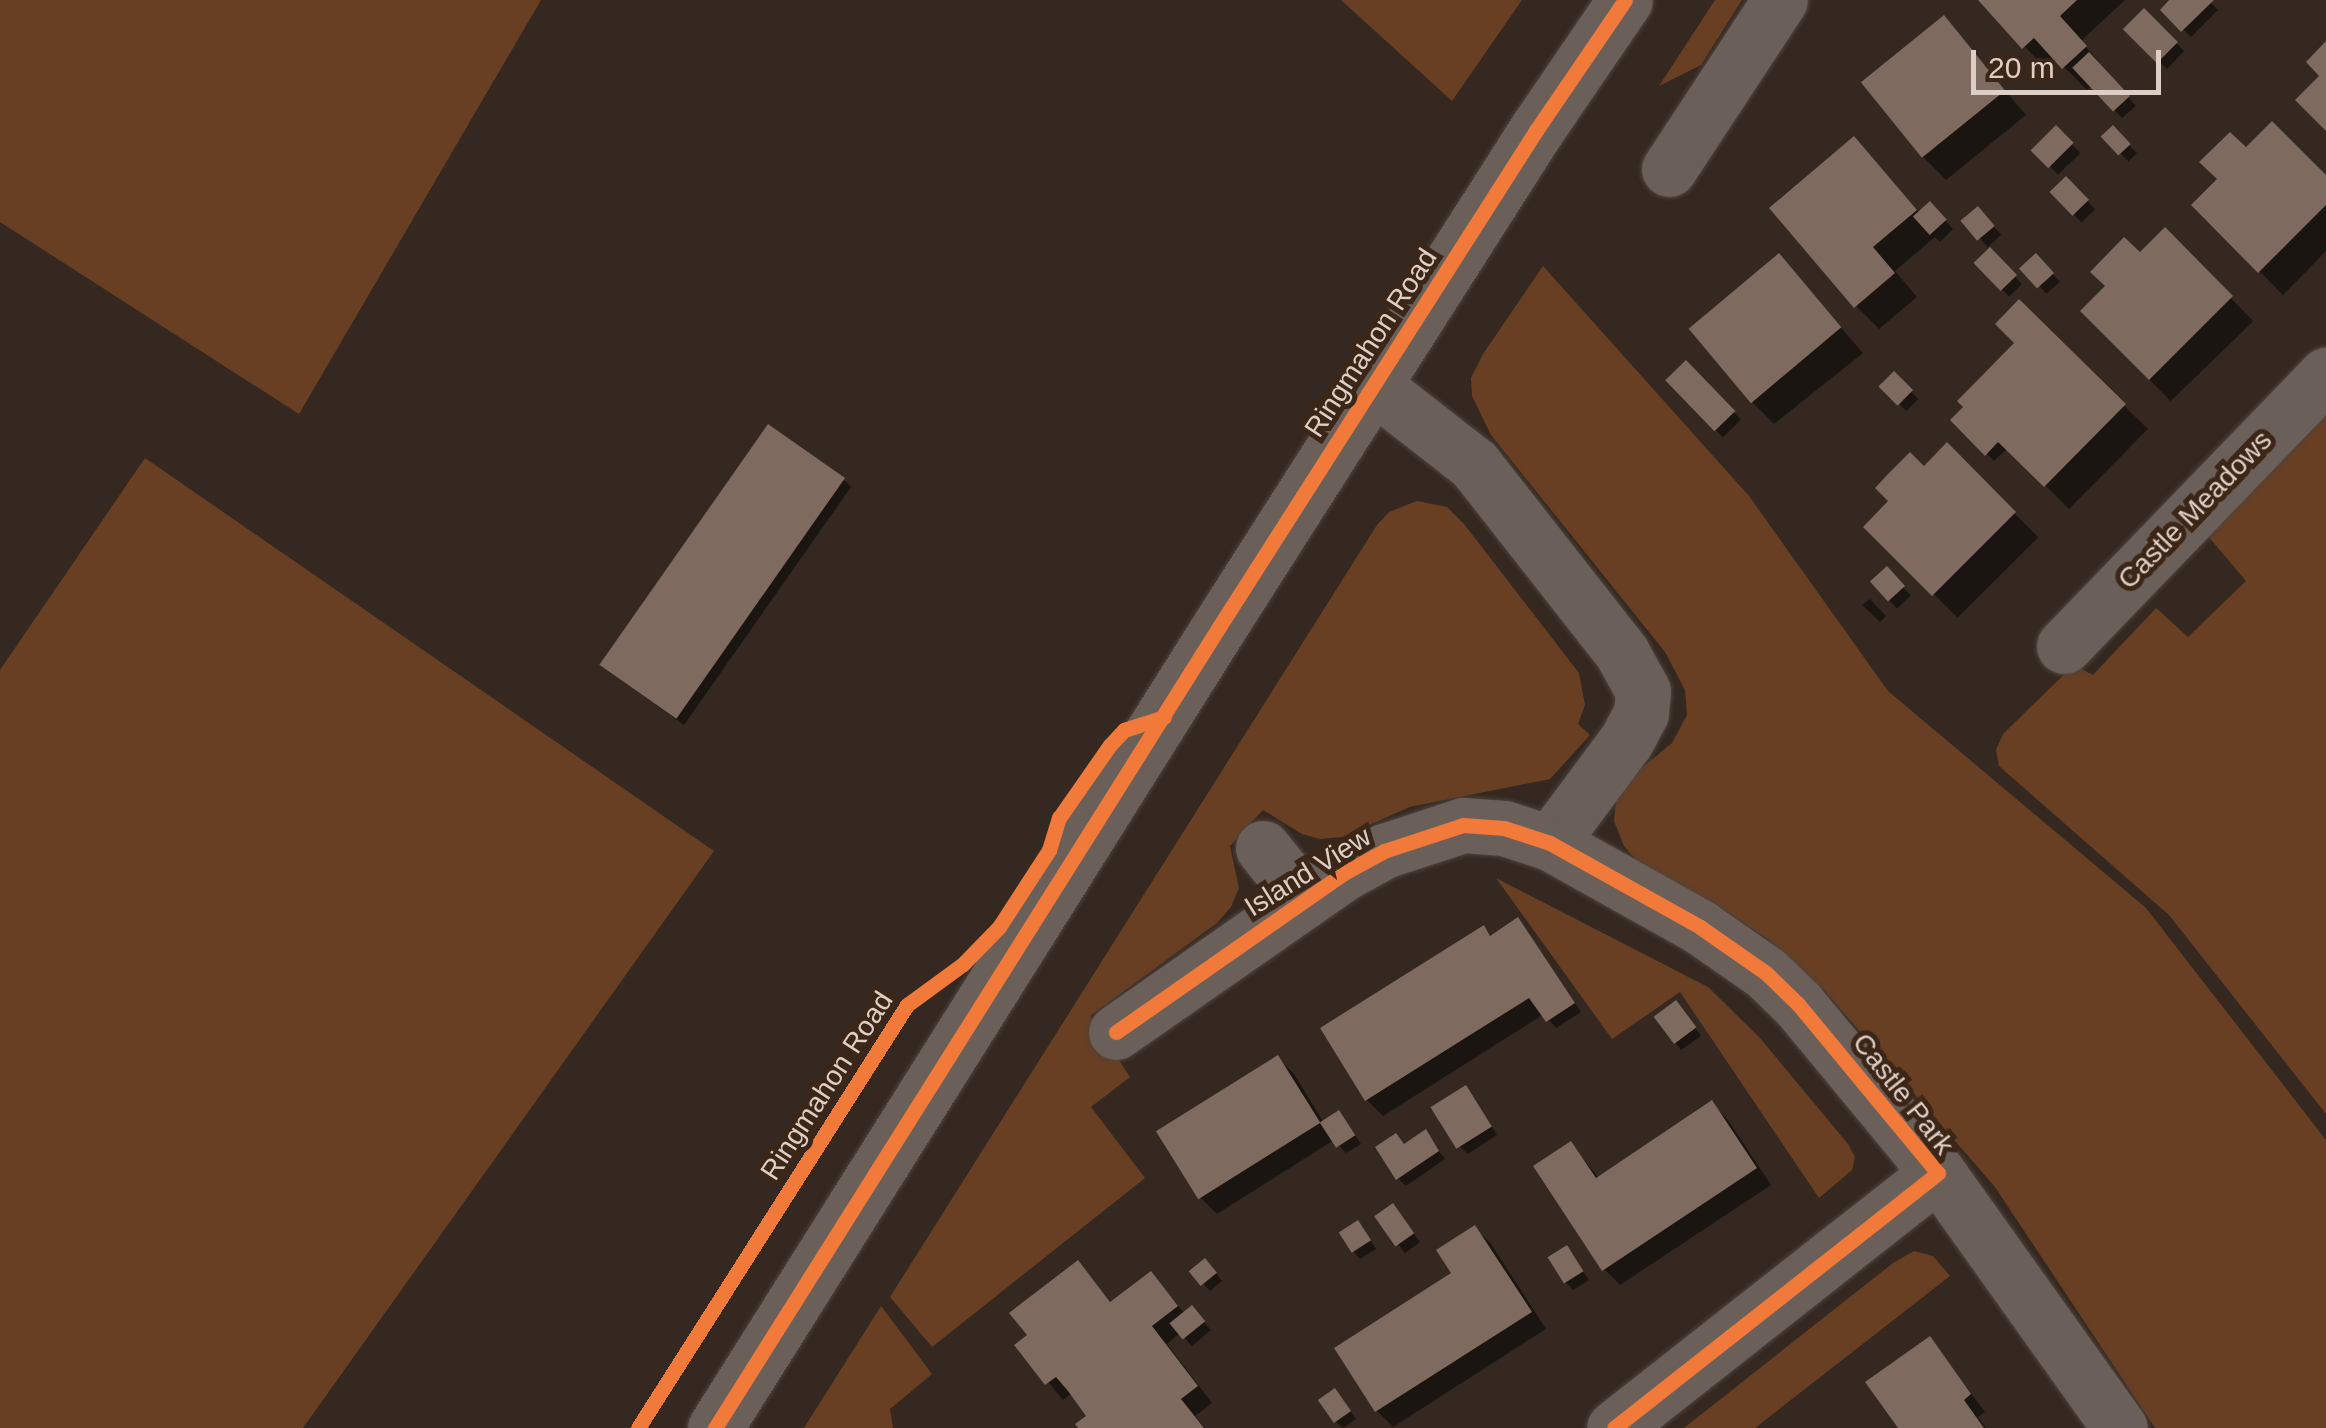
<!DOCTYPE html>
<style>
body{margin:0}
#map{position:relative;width:2326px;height:1428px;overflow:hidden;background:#342820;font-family:Helvetica,sans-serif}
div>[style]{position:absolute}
.green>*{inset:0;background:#693f23}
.shadow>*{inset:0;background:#0007;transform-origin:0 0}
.building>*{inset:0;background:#7e6a5e;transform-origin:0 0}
.roads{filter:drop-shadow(0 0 2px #4e433d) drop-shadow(0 0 2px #4e433d)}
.street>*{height:55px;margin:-27.5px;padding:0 27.5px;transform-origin:27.5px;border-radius:27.5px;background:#6a5f59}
.secondary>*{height:55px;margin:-27.5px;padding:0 27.5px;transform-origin:27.5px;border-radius:27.5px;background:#6a5f59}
.cycleway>*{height:15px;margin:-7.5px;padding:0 7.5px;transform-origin:7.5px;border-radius:7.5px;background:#f17a3a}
span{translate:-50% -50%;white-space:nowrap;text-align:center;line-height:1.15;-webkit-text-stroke:10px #3c2618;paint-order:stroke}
.street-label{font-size:28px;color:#decfc6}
.scale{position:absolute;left:1971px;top:50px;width:190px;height:45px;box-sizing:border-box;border:5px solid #decfc6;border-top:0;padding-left:12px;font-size:30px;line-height:35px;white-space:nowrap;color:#decfc6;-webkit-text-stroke:8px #3c2618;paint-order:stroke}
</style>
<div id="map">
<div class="green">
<div style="clip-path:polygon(0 0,541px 0,299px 414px,0 222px)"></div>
<div style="clip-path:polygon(1341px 0,1522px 0,1452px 101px)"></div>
<div style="clip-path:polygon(1715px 0,1742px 0,1701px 65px,1659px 86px)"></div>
<div style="clip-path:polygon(1543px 266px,1749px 496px,1888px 691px,2146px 908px,2326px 1140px,2326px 1428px,2155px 1428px,1995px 1187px,1823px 989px,1769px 940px,1720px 907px,1645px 870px,1624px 846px,1614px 821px,1616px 799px,1632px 776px,1672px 743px,1687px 715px,1685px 690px,1665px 652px,1491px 435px,1472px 396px,1471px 378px,1483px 354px)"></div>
<div style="clip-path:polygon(2326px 414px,2326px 1114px,2169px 915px,1999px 766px,1996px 750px,2003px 734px,2074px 665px,2093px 675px,2156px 608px,2188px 637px,2246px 581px,2208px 536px)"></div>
<div style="clip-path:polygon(145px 458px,714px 851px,303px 1428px,0 1428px,0 670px)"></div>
<div style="clip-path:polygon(1417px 501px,1447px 507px,1464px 524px,1579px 673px,1585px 705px,1578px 724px,1590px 735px,1550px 779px,1410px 807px,1342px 837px,1320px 839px,1302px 834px,1263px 810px,1230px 846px,1239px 888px,1231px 907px,1217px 923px,1090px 1016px,1130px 1077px,1091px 1107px,1145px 1178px,932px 1347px,890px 1297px,1377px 525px,1389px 512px)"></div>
<div style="clip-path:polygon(1496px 878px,1708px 987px,1760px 1038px,1848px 1144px,1855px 1157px,1852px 1170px,1819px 1198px,1680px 992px,1612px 1039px)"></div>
<div style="clip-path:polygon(1914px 1251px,1933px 1256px,1950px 1276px,1755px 1428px,1684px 1428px,1893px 1263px)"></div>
<div style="clip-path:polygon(881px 1306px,932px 1374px,890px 1409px,893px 1428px,804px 1428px)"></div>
</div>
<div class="shadow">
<div style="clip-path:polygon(1981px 0,2125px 0,2081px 41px,2136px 106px,2122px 118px,2092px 86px,2087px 90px,2057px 60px,2047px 70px)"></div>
<div style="clip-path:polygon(2173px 0,2208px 0,2218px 10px,2191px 37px,2163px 10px)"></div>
<div style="left:2144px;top:12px;width:56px;height:25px;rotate:44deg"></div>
<div style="clip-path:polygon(1944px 19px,2026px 115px,1946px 180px,1923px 157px)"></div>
<div style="left:2056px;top:128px;width:35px;height:31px;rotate:46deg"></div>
<div style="left:2113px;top:129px;width:34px;height:12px;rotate:45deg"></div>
<div style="clip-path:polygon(1854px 139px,1920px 213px,1930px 204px,1953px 229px,1940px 242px,1935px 237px,1895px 271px,1917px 297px,1879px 329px,1856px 306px)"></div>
<div style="clip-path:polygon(2246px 151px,2326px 178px,2326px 251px,2283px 295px,2194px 205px)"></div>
<div style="left:2066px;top:179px;width:42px;height:19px;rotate:46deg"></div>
<div style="left:1978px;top:210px;width:34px;height:18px;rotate:47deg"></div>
<div style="left:2165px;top:230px;width:127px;height:115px;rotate:46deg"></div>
<div style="left:1990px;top:251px;width:46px;height:18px;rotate:46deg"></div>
<div style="clip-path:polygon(1779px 256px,1863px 353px,1774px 424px,1751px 401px)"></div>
<div style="left:2036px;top:256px;width:35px;height:18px;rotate:47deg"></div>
<div style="clip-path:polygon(2019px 303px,2148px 429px,2069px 509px,2008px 448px,1994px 461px,1953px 420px,2017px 344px)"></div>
<div style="left:1686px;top:363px;width:79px;height:25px;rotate:46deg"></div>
<div style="left:1894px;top:374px;width:35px;height:17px;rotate:46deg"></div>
<div style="left:1947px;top:446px;width:129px;height:114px;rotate:45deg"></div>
<div style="clip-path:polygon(844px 480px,851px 487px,684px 725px,609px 671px)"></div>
<div style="left:1887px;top:570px;width:35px;height:19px;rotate:47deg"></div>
<div style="clip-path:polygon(1870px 599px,1886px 616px,1880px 622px,1862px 605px)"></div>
<div style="clip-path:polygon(1483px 928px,1492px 937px,1525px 928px,1581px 1012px,1556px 1028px,1544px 1014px,1383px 1116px,1367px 1100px)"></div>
<div style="clip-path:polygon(1684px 1011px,1701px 1036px,1681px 1050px,1656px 1017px)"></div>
<div style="clip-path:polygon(1278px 1058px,1294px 1074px,1324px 1123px,1346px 1121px,1361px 1144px,1346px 1153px,1334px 1140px,1217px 1214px,1201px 1198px)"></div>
<div style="clip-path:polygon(1473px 1096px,1497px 1135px,1468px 1154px,1460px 1147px)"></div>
<div style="clip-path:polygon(1712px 1104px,1728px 1120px,1771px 1185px,1620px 1285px,1604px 1269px,1571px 1144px,1599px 1178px)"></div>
<div style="clip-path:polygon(1425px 1133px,1445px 1159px,1406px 1186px,1398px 1178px,1405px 1146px)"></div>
<div style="left:1393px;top:1206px;width:45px;height:19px;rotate:53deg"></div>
<div style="clip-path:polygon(1475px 1228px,1491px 1244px,1546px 1329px,1393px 1427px,1377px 1411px,1455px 1273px)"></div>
<div style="clip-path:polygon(1365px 1231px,1376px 1249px,1360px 1259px,1353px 1251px)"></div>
<div style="clip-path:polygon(1567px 1248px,1589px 1280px,1573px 1290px,1565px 1282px)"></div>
<div style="clip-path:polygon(1078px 1264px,1112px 1304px,1151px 1274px,1185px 1314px,1192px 1309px,1211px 1330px,1192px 1346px,1180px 1333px,1167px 1344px,1212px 1403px,1195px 1416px,1205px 1428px,1081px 1428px,1090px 1416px,1072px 1393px,1063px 1400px,1018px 1345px,1031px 1336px)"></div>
<div style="clip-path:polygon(1213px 1269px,1222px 1281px,1210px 1291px,1192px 1271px)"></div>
<div style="clip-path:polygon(1930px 1339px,1985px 1412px,1978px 1417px,1986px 1428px,1901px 1428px)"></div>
<div style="clip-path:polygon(1342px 1399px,1356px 1419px,1343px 1428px,1335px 1421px)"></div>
</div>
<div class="building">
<div style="clip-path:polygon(1978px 0,2077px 0,2060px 16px,2087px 46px,2062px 69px,2034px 38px,2022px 49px)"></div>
<div style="clip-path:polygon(2169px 0,2214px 0,2181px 32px,2160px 10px)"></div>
<div style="left:2144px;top:8px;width:48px;height:30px;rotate:45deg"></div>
<div style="left:1944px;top:15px;width:97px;height:107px;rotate:51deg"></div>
<div style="clip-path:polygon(2326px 41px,2326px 131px,2295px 100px,2319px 76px,2306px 62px)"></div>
<div style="left:2089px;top:52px;width:60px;height:23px;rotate:47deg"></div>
<div style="clip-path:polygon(2272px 121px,2326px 175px,2326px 205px,2258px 273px,2191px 205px,2217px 179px,2199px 162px,2230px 132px,2246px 147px)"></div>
<div style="left:2056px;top:125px;width:25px;height:36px;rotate:45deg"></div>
<div style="left:2113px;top:125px;width:26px;height:17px;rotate:47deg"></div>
<div style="clip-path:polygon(1854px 136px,1917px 210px,1873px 247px,1895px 273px,1854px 308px,1769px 208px)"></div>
<div style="left:2066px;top:176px;width:33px;height:23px;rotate:46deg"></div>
<div style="left:1930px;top:201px;width:25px;height:23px;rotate:48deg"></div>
<div style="left:1978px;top:206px;width:26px;height:23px;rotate:50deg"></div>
<div style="clip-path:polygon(2165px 227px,2233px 296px,2149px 380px,2080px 311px,2105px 286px,2090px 272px,2124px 237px,2140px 252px)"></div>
<div style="left:1990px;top:247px;width:39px;height:23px;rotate:46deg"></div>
<div style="left:1779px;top:253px;width:97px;height:118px;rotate:50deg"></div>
<div style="left:2036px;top:253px;width:27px;height:23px;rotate:48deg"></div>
<div style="clip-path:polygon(2019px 299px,2126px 404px,2044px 487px,1998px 442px,1985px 456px,1950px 420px,1963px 407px,1957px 401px,2014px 343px,1995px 324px)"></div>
<div style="left:1686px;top:360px;width:71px;height:29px;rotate:46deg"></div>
<div style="left:1894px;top:371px;width:27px;height:22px;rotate:45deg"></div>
<div style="left:768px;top:424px;width:94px;height:294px;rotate:35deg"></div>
<div style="clip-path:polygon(1947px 442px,2016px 512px,1932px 596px,1863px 527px,1888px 501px,1875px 488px,1889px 473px,1910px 452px,1924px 466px)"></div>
<div style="left:1887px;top:566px;width:27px;height:23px;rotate:48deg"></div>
<div style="clip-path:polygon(1518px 917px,1575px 1003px,1546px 1022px,1529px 998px,1365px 1101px,1320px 1028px,1484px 925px,1490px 936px)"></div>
<div style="left:1676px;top:1000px;width:34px;height:28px;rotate:53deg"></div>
<div style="left:1278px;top:1055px;width:80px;height:144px;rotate:58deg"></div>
<div style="left:1466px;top:1085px;width:49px;height:42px;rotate:58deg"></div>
<div style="clip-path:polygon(1712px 1100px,1757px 1168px,1602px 1271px,1533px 1166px,1571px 1141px,1596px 1178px)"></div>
<div style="left:1339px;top:1110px;width:30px;height:23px;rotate:57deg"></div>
<div style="clip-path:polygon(1426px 1129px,1439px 1151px,1396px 1180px,1375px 1147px,1396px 1133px,1404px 1144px)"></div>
<div style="left:1393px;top:1203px;width:37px;height:23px;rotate:55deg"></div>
<div style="left:1358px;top:1220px;width:24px;height:23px;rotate:57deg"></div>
<div style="clip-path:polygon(1475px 1225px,1532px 1312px,1375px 1412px,1334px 1348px,1451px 1273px,1436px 1250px)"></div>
<div style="left:1567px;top:1245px;width:31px;height:23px;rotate:58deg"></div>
<div style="left:1205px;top:1258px;width:19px;height:21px;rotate:51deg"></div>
<div style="clip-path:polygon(1078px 1260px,1110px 1302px,1151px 1271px,1178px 1306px,1152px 1326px,1198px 1386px,1181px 1399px,1204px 1428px,1078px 1428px,1075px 1424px,1086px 1416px,1068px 1391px,1056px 1377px,1045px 1385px,1014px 1345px,1027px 1335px,1009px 1313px)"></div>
<div style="left:1192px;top:1305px;width:21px;height:29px;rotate:51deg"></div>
<div style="clip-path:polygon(1930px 1336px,1971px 1394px,1964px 1400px,1984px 1428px,1898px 1428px,1865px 1382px)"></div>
<div style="left:1335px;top:1388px;width:28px;height:21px;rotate:55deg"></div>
</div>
<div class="roads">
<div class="street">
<div style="left:1669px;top:169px;width:202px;rotate:-56.7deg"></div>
<div style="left:1374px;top:386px;width:127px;rotate:38deg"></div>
<div style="left:1474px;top:464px;width:240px;rotate:51.9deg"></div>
<div style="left:1622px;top:653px;width:43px;rotate:61.1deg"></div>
<div style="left:1643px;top:691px;width:22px;rotate:95deg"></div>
<div style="left:1641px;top:713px;width:32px;rotate:118deg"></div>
<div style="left:1626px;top:741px;width:127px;rotate:126.7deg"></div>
<div style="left:2064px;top:646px;width:377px;rotate:-46deg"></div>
<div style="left:1263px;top:848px;width:67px;rotate:51.1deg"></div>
<div style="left:1116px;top:1032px;width:278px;rotate:-34.9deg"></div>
<div style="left:1344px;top:873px;width:46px;rotate:-28.8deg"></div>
<div style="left:1384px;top:851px;width:83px;rotate:-18.2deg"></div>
<div style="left:1463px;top:825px;width:41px;rotate:4.2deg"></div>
<div style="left:1504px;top:828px;width:48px;rotate:18.1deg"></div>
<div style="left:1550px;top:843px;width:172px;rotate:29.2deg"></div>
<div style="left:1700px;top:927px;width:80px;rotate:34.9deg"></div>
<div style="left:1766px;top:973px;width:45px;rotate:44.1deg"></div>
<div style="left:1798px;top:1004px;width:219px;rotate:50.4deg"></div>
<div style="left:1938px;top:1173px;width:412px;rotate:141.8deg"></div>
<div style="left:1938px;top:1173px;width:313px;rotate:54.5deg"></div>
</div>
<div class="secondary">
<div style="left:715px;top:1428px;width:946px;rotate:-57.82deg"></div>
<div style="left:1219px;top:627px;width:591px;rotate:-57.44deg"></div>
<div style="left:1537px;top:129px;width:156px;rotate:-55.7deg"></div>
</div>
</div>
<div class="cycleway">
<div style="left:1116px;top:1032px;width:278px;rotate:-34.9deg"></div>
<div style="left:1344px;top:873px;width:46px;rotate:-28.8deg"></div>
<div style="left:1384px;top:851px;width:83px;rotate:-18.2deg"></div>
<div style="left:1463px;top:825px;width:41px;rotate:4.2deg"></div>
<div style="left:1504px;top:828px;width:48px;rotate:18.1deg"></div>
<div style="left:1550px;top:843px;width:172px;rotate:29.2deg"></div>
<div style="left:1700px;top:927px;width:80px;rotate:34.9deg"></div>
<div style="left:1766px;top:973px;width:45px;rotate:44.1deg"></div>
<div style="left:1798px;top:1004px;width:219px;rotate:50.4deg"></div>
<div style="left:1938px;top:1173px;width:412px;rotate:141.8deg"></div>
<div style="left:638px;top:1428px;width:501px;rotate:-57.55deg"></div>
<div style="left:907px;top:1005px;width:69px;rotate:-36.2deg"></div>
<div style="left:963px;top:964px;width:52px;rotate:-45.8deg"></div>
<div style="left:999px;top:927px;width:92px;rotate:-57deg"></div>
<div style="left:1049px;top:850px;width:34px;rotate:-73deg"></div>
<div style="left:1059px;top:818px;width:89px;rotate:-55.1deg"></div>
<div style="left:1110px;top:745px;width:21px;rotate:-47deg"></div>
<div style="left:1124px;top:730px;width:42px;rotate:-18deg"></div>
<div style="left:715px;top:1428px;width:946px;rotate:-57.82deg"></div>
<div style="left:1219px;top:627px;width:591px;rotate:-57.44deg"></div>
<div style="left:1537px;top:129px;width:156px;rotate:-55.7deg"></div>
</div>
<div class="street-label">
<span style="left:1371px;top:343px;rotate:-57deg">Ringmahon Road</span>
<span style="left:2195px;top:510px;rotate:-46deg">Castle Meadows</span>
<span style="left:1308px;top:872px;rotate:-32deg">Island View</span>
<span style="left:827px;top:1086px;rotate:-57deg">Ringmahon Road</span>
<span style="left:1903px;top:1094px;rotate:52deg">Castle Park</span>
</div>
<div class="scale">20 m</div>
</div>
